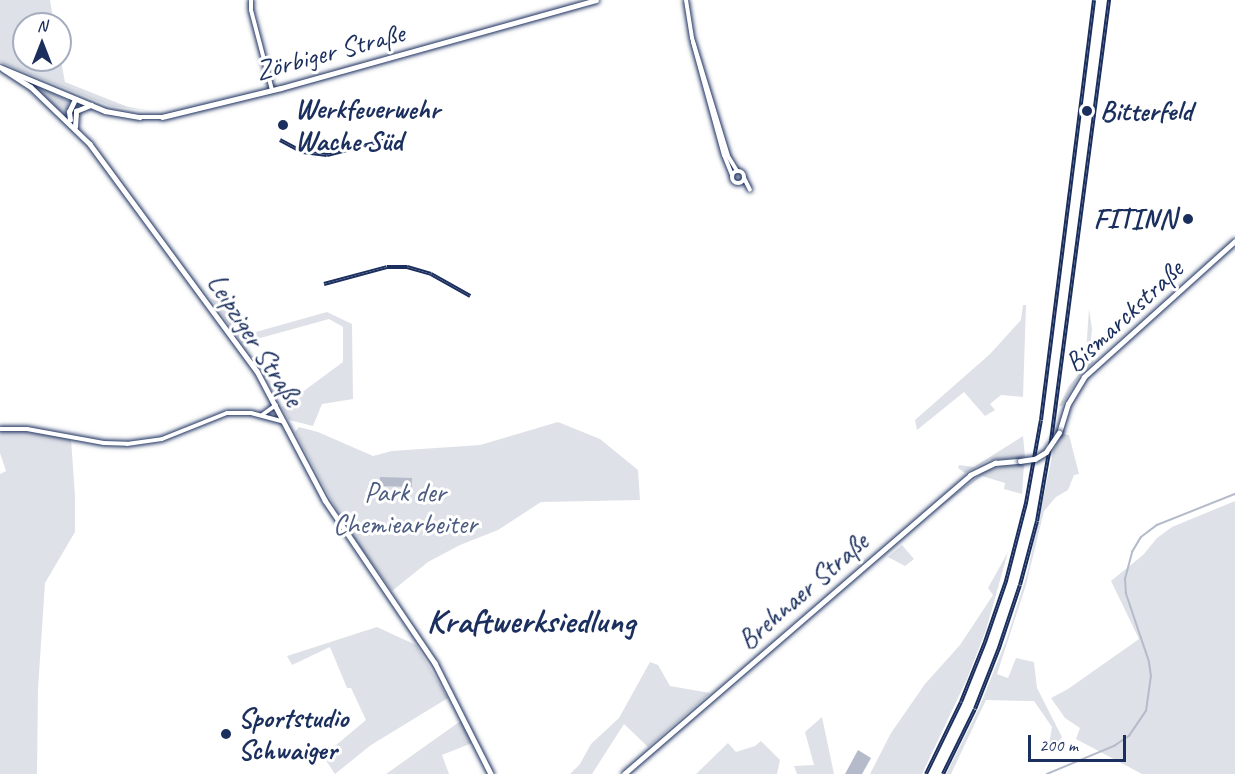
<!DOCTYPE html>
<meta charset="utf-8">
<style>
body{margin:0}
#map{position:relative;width:1235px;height:774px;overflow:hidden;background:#fff;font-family:Caveat,sans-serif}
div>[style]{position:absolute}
.green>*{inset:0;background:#dee1e7}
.water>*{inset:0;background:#b5bbca;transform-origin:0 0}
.stream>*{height:1.5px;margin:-0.75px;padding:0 0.75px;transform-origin:0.75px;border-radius:0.75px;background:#b5bbca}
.roads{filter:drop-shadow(0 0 2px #1b2f5e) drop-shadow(0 0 2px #1b2f5e)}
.tertiary>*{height:4px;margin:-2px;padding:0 2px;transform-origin:2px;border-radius:2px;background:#fff}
.tertiary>.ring{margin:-2px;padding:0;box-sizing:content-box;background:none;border:4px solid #fff;border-radius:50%}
.primary>*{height:4.5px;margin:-2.25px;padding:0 2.25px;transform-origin:2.25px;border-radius:2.25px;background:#fff}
.rail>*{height:4px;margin-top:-2px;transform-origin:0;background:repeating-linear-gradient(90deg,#fff 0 4.5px,#1b2f5e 0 9px);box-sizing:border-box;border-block:2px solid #1b2f5e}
.bridges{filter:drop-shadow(0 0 2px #1b2f5e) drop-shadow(0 0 2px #1b2f5e)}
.primary-bridge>*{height:4.5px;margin:-2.25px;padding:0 2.25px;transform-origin:2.25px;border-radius:2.25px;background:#fff}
.dots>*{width:16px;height:16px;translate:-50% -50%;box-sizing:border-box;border:3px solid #fff;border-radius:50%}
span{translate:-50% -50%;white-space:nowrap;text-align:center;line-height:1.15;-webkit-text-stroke:6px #fff;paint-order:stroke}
.street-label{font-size:28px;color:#1b2f5e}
.poi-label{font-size:28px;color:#1b2f5e;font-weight:700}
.left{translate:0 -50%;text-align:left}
.right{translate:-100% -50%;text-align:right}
.park-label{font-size:28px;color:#4c5c80}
.district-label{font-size:34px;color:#1b2f5e;font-weight:700}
.north{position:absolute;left:12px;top:12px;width:60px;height:60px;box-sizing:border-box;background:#fff;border:2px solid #a4acbf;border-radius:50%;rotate:0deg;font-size:16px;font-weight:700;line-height:24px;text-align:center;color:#1b2f5e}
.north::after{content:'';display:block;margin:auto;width:21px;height:27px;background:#1b2f5e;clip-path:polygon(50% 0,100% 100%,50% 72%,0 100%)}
.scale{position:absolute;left:1028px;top:735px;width:98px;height:27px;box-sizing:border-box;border:3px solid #1b2f5e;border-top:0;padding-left:8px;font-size:18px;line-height:21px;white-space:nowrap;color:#1b2f5e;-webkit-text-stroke:4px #fff;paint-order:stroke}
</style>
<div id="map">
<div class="green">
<div style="clip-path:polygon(0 0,50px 0,54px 24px,24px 24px,24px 60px,60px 60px,60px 56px,65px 82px,128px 107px,151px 111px,110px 106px,0 62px)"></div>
<div style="clip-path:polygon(27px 80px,69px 101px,65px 116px,26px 82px)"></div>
<div style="clip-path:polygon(211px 299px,223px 302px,249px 334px,327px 312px,352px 324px,353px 399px,322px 404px,313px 426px,289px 420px,282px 407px,343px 362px,343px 327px,329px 319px,242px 343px)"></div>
<div style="clip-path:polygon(1023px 305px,1026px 305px,1023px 397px,1001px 395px,990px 404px,995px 410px,985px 416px,964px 392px,917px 430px,915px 420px,990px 354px,1021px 320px)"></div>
<div style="clip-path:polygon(1089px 309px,1092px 329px,1089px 358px,1094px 362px,1079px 376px,1062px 406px,1059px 406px,1069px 386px,1085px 367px)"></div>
<div style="clip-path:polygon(558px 422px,600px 439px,638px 470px,640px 500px,541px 502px,498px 530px,460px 545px,428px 562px,392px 591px,345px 526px,295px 432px,299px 427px,318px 432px,373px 456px,392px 451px,480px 445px)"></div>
<div style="clip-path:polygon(15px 430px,71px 439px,75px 496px,75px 532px,45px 583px,38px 689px,37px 774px,0 774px,0 474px,6px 471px,0 453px,0 431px)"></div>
<div style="clip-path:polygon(1062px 434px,1069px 435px,1079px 474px,1074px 475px,1068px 490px,1056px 497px,1044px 511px,1026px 585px,997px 674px,1008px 678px,1016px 658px,1034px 662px,1037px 688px,1062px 737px,1055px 747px,1049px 744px,1052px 727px,1034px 701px,986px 700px,951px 774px,946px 774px,979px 708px,1007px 638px,1027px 574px,1053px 452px)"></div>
<div style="clip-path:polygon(1023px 436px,1025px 457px,989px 460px,965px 473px,958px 468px,959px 465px,974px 467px)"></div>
<div style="clip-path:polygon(1024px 465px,1022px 494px,1004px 489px,1005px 483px,982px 476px,928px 516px,985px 471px,1003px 466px)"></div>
<div style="clip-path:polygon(1235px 501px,1235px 774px,1142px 774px,1076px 739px,1080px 728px,1065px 718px,1051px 698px,1068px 689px,1139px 639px,1111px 581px,1143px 555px,1157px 538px,1172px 527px)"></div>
<div style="clip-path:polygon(902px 545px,914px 559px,905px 566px,888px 557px)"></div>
<div style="clip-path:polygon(1008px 552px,986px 630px,967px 679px,922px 774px,870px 774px,891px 733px,925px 684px,960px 645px,993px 595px,988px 588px)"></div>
<div style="clip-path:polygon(377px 627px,416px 645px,448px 698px,371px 745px,335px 774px,323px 756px,366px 720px,351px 688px,347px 688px,330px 647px,292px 665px,287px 656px)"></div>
<div style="clip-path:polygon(650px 662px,658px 665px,670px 686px,710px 693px,648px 747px,624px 724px,592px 774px,570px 774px,580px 764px,591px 744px,619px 718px)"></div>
<div style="clip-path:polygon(822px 717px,834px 774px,797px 774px,794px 766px,814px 765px,805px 732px)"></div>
<div style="clip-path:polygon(462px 720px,472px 743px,442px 755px,449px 774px,386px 774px)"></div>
<div style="clip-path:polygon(761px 741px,780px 760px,777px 774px,696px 774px,728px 743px,736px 752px,755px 746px)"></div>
</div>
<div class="water">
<div style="left:380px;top:477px;width:32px;height:9px;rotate:2deg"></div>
<div style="clip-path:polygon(858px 750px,871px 758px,862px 774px,845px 774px)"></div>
</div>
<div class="stream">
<div style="left:1047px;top:774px;width:73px;rotate:-22.7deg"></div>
<div style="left:1114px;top:746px;width:18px;rotate:-34deg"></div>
<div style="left:1129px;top:736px;width:30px;rotate:-56deg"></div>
<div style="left:1146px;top:711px;width:34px;rotate:-82deg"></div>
<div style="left:1151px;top:677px;width:15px;rotate:-98deg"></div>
<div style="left:1149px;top:662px;width:72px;rotate:-108.7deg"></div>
<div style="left:1126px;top:594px;width:15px;rotate:-94deg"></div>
<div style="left:1125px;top:579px;width:28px;rotate:-75deg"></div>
<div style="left:1132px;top:552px;width:17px;rotate:-59deg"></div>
<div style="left:1141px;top:537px;width:20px;rotate:-37deg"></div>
<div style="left:1157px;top:525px;width:84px;rotate:-21.7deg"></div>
</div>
<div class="roads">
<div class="tertiary">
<div style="left:251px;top:0;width:10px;rotate:90deg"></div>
<div style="left:251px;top:10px;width:83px;rotate:75.3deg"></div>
<div style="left:686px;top:0;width:38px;rotate:81deg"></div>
<div style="left:692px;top:38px;width:123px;rotate:73deg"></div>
<div style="left:728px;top:156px;width:17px;rotate:59deg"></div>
<div style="left:693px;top:42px;width:117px;rotate:74.7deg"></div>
<div style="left:724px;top:155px;width:22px;rotate:68deg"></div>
<div class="ring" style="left:732px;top:171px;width:8px;height:8px"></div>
<div style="left:744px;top:178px;width:13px;rotate:63deg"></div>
<div style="left:262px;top:415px;width:17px;rotate:-36deg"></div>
<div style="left:0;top:429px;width:27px"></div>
<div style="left:27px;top:429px;width:78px;rotate:10.3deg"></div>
<div style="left:104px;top:443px;width:23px;rotate:2deg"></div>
<div style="left:127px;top:444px;width:35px;rotate:-8deg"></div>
<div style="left:162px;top:439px;width:70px;rotate:-21.8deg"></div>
<div style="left:227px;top:413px;width:24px"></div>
<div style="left:251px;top:413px;width:34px;rotate:15deg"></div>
</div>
<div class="primary">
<div style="left:0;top:67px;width:114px;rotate:22.7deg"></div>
<div style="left:105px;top:111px;width:35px;rotate:10deg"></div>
<div style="left:139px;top:117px;width:23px"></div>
<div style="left:162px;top:117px;width:122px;rotate:-13.7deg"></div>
<div style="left:281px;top:88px;width:327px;rotate:-15.6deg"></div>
<div style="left:3px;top:69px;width:33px;rotate:33deg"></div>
<div style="left:31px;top:87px;width:82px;rotate:44deg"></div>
<div style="left:90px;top:144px;width:282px;rotate:53.7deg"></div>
<div style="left:257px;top:371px;width:146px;rotate:62.2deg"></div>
<div style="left:325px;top:500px;width:197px;rotate:56deg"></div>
<div style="left:435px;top:663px;width:124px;rotate:63.2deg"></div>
<div style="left:70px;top:120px;width:8px;rotate:-97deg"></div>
<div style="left:69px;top:112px;width:14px;rotate:-65deg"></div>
<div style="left:75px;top:127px;width:16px;rotate:-86deg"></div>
<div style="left:76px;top:111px;width:16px;rotate:-22deg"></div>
<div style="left:1059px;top:433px;width:30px;rotate:-73deg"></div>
<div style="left:1068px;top:404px;width:31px;rotate:-59deg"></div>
<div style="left:1084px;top:377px;width:203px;rotate:-42deg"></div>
<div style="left:624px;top:774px;width:457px;rotate:-40.8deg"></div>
<div style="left:970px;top:475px;width:28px;rotate:-26deg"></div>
<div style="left:995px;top:463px;width:25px;rotate:-5deg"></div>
</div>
</div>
<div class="rail">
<div style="left:280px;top:140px;width:26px;rotate:28deg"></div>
<div style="left:303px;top:152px;width:24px;rotate:7deg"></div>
<div style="left:327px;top:155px;width:69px;rotate:-14.2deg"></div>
<div style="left:324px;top:284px;width:65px;rotate:-15.1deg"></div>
<div style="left:387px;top:267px;width:20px"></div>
<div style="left:407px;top:267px;width:25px;rotate:16deg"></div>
<div style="left:431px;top:274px;width:45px;rotate:29.4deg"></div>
<div style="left:926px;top:774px;width:80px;rotate:-64.1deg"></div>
<div style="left:961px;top:702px;width:65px;rotate:-68.2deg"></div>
<div style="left:985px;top:642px;width:65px;rotate:-71deg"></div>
<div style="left:1006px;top:581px;width:81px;rotate:-75.6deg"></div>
<div style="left:1026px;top:503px;width:84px;rotate:-79.8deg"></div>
<div style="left:1041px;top:420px;width:423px;rotate:-82.8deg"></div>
<div style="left:943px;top:774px;width:72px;rotate:-63.8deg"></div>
<div style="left:975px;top:709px;width:66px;rotate:-68.5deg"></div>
<div style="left:999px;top:648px;width:66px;rotate:-71.6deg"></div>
<div style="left:1020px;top:585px;width:66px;rotate:-75.1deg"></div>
<div style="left:1037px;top:521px;width:81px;rotate:-80.1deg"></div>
<div style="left:1051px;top:441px;width:445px;rotate:-82.5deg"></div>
</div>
<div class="bridges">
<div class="primary-bridge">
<div style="left:1020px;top:461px;width:15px;rotate:-8deg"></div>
<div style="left:1035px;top:459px;width:13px;rotate:-32deg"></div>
<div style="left:1046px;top:452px;width:23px;rotate:-56deg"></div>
</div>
</div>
<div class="dots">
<div style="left:1087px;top:111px;background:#1b2f5e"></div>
<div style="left:283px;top:125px;background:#1b2f5e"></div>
<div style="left:1188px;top:219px;background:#1b2f5e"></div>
<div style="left:226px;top:734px;background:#1b2f5e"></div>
</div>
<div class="street-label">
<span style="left:330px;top:52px;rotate:-15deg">Zörbiger Straße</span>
<span style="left:1124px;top:316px;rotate:-43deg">Bismarckstraße</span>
<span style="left:255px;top:340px;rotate:57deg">Leipziger Straße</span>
<span style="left:803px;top:591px;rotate:-41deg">Brehnaer Straße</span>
</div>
<div class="poi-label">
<span class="left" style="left:295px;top:125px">Werkfeuerwehr<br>Wache Süd</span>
<span class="left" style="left:1100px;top:111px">Bitterfeld</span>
<span class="right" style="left:1176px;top:219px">FITINN</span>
<span class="left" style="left:238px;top:734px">Sportstudio<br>Schwaiger</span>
</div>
<div class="park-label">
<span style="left:405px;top:508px">Park der<br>Chemiearbeiter</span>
</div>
<div class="district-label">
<span style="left:531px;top:621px">Kraftwerksiedlung</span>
</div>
<div class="north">N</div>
<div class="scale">200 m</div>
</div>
